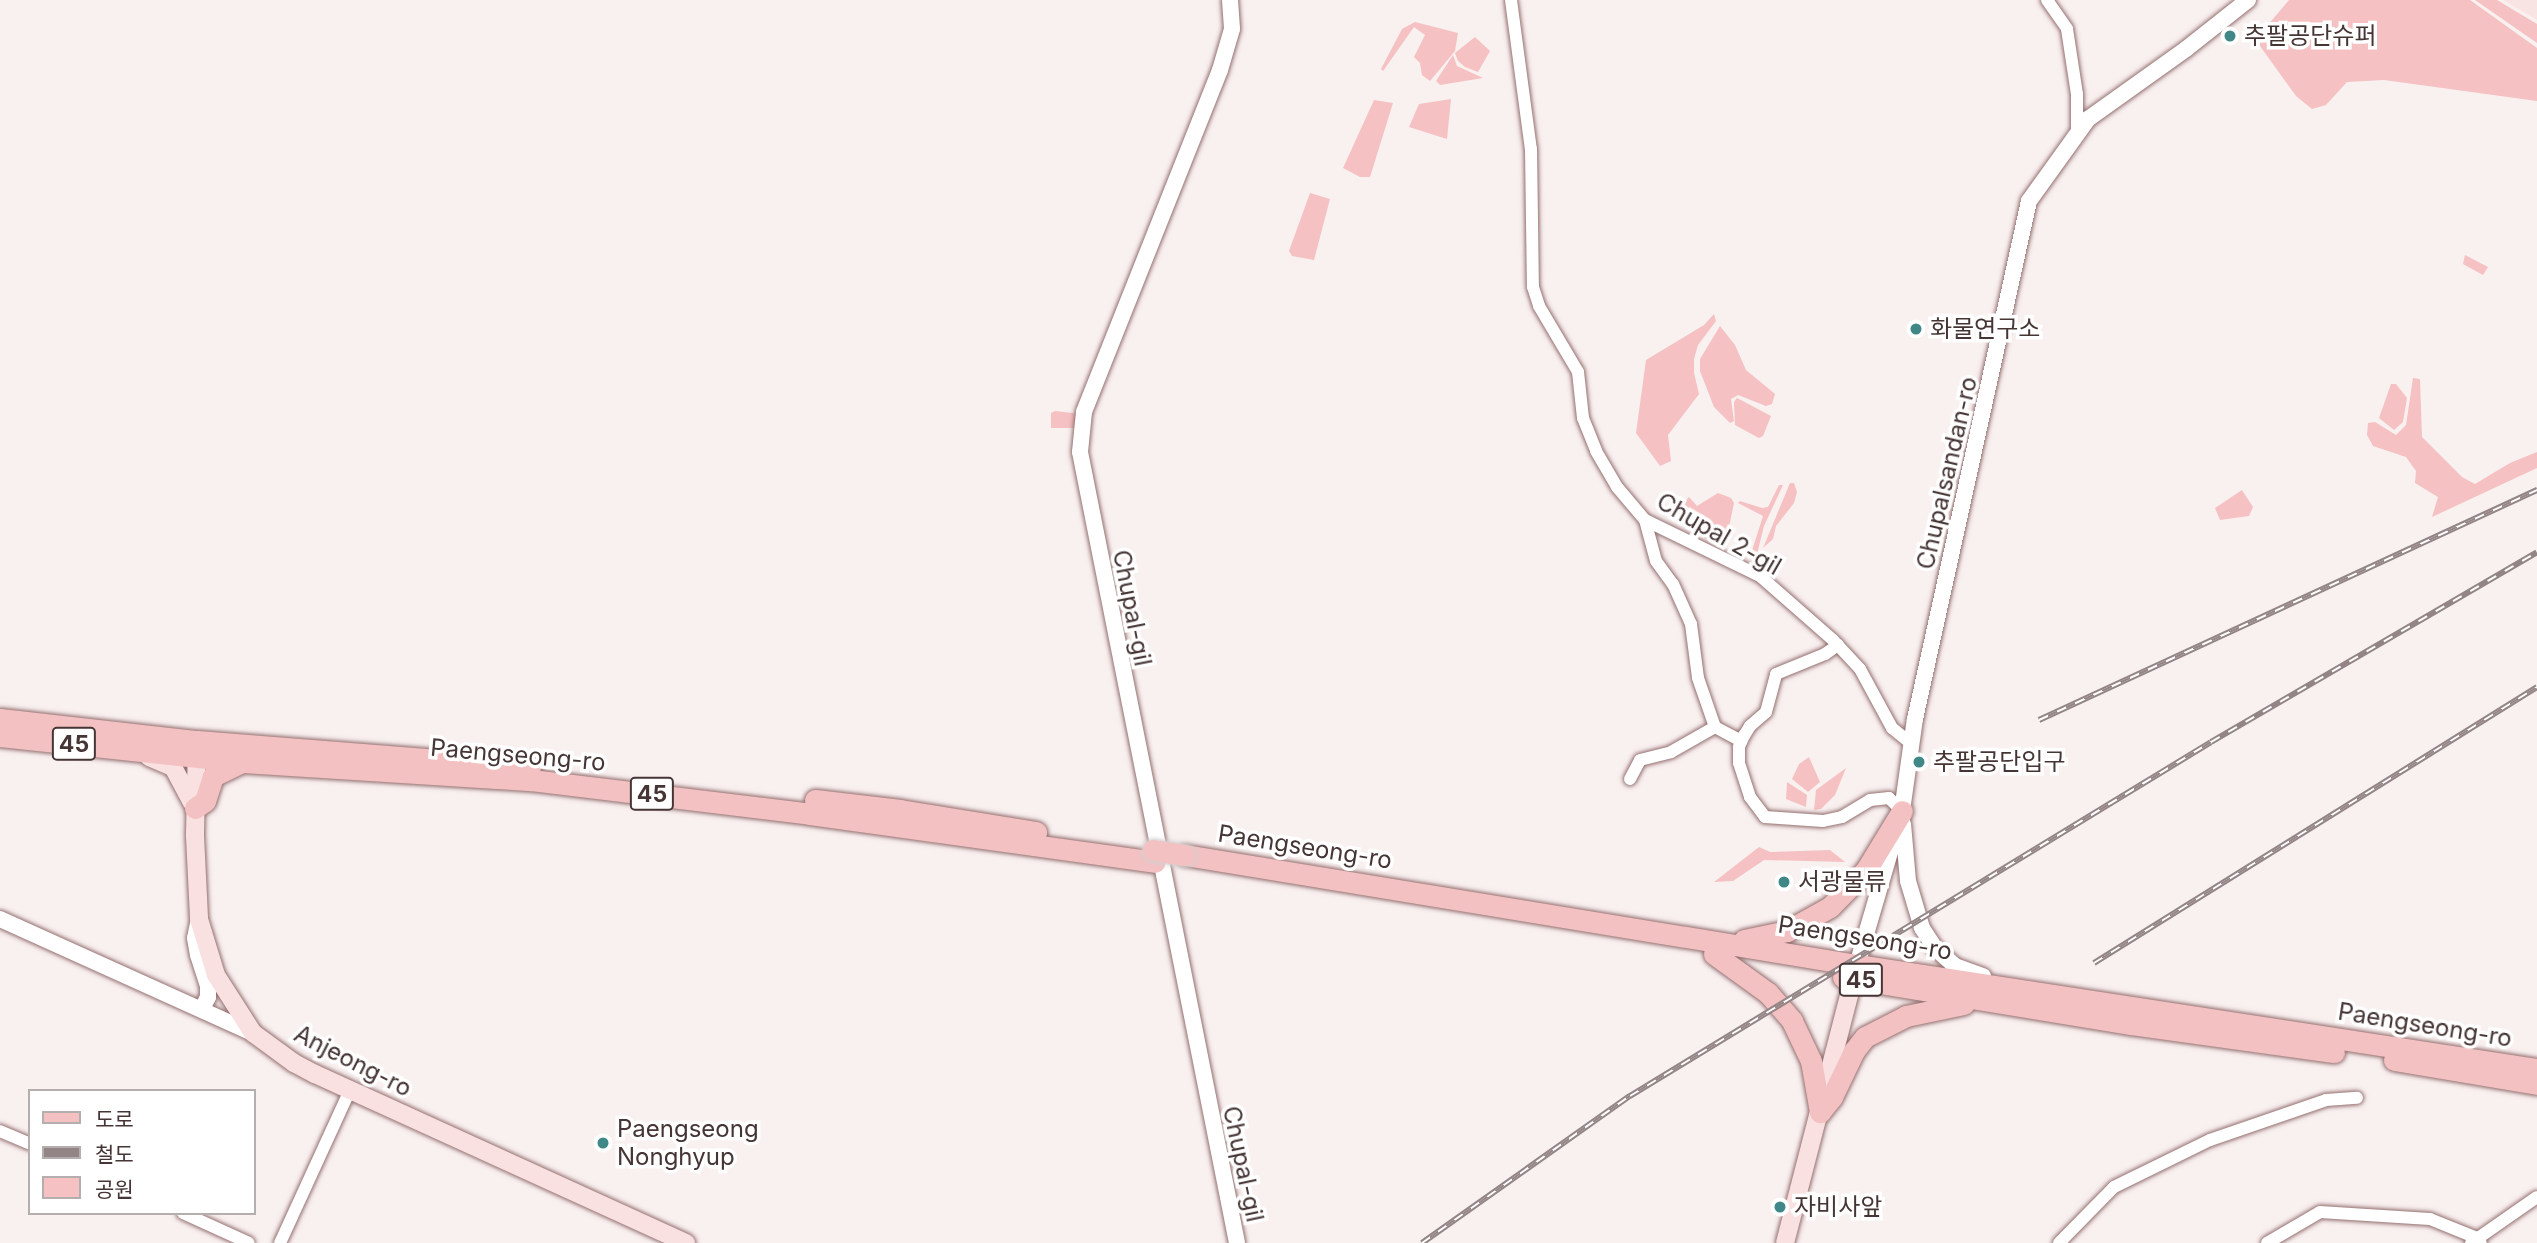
<!DOCTYPE html>
<meta charset="utf-8">
<style>
body{margin:0}
#map{position:relative;width:2537px;height:1243px;overflow:hidden;background:#f9f0f0;font-family:Inter,"Noto Sans KR",sans-serif}
div>[style]{position:absolute}
.built>*{inset:0;background:#f9e4e4}
.green>*{inset:0;background:#f5c1c2}
.roads{filter:drop-shadow(0 0 2px #946f6f) drop-shadow(0 0 2px #946f6f)}
.minor>*{height:12px;margin:-6px;padding:0 6px;transform-origin:6px;border-radius:6px;background:#fff}
.tertiary>*{height:16px;margin:-8px;padding:0 8px;transform-origin:8px;border-radius:8px;background:#fff}
.secondary>*{height:18px;margin:-9px;padding:0 9px;transform-origin:9px;border-radius:9px;background:#f9e0e1}
.primary>*{height:21px;margin:-10.5px;padding:0 10.5px;transform-origin:10.5px;border-radius:10.5px;background:#f3c1c2}
.rail>*{height:6px;margin-top:-3px;transform-origin:0;background:repeating-linear-gradient(90deg,#fff 0 10px,#938585 0 20px);box-sizing:border-box;border-block:2px solid #938585}
.bridges{filter:drop-shadow(0 0 2px #d3cfcf) drop-shadow(0 0 2px #d3cfcf)}
.primary-bridge>*{height:21px;margin:-10.5px;padding:0 10.5px;transform-origin:10.5px;border-radius:10.5px;background:#f3c1c2}
.dots>*{width:19px;height:19px;translate:-50% -50%;box-sizing:border-box;border:4px solid #fff;border-radius:50%}
span{translate:-50% -50%;white-space:nowrap;text-align:center;line-height:1.15;-webkit-text-stroke:7px #fff;paint-order:stroke}
.shield-label span{padding:2px 5px;background:#fff;border:2px solid;border-radius:5px;-webkit-text-stroke-width:0}
.shield-label{font-size:23px;color:#463535;font-weight:700}
.poi-label{font-size:24px;color:#463535}
.left{translate:0 -50%;text-align:left}
.street-label{font-size:24px;color:#463535}
.legend{position:absolute;left:28px;top:1089px;width:228px;height:126px;box-sizing:border-box;background:#fff;border:2px solid #b5aeae;margin:0;padding:9px 12px;list-style:none;font-size:21px;color:#463535}
.legend li{display:flex;align-items:center;gap:14px;height:35px}
.legend b{width:35px;border:2px solid #b5aeae}
</style>
<div id="map">
<div class="built">
<div style="clip-path:polygon(2503px 0,2537px 0,2537px 20px)"></div>
</div>
<div class="green">
<div style="clip-path:polygon(2289px 0,2470px 0,2537px 48px,2537px 101px,2384px 80px,2347px 82px,2326px 105px,2312px 109px,2296px 96px,2260px 46px,2261px 33px)"></div>
<div style="clip-path:polygon(2475px 0,2497px 0,2537px 24px,2537px 43px)"></div>
<div style="clip-path:polygon(1415px 22px,1458px 33px,1455px 51px,1430px 81px,1422px 75px,1420px 63px,1414px 57px,1425px 35px,1414px 27px,1383px 71px,1381px 69px,1402px 29px)"></div>
<div style="clip-path:polygon(1475px 37px,1490px 51px,1478px 72px,1465px 67px,1458px 61px,1455px 53px)"></div>
<div style="clip-path:polygon(1453px 55px,1457px 66px,1483px 78px,1440px 85px,1436px 81px)"></div>
<div style="clip-path:polygon(1451px 99px,1447px 139px,1409px 127px,1419px 104px)"></div>
<div style="clip-path:polygon(1374px 100px,1393px 103px,1370px 177px,1360px 177px,1343px 168px)"></div>
<div style="clip-path:polygon(1310px 193px,1330px 199px,1314px 260px,1292px 256px,1289px 251px)"></div>
<div style="clip-path:polygon(2465px 255px,2488px 267px,2483px 275px,2463px 264px)"></div>
<div style="clip-path:polygon(1714px 314px,1716px 321px,1698px 345px,1694px 359px,1694px 373px,1699px 394px,1668px 435px,1671px 461px,1660px 466px,1636px 433px,1646px 360px,1704px 325px)"></div>
<div style="clip-path:polygon(1720px 326px,1735px 345px,1746px 370px,1775px 394px,1772px 404px,1766px 406px,1738px 395px,1731px 399px,1734px 421px,1730px 423px,1714px 407px,1700px 371px,1700px 359px)"></div>
<div style="clip-path:polygon(2413px 378px,2420px 379px,2422px 437px,2462px 477px,2475px 484px,2510px 463px,2537px 452px,2537px 468px,2432px 517px,2438px 497px,2415px 483px,2416px 471px,2406px 457px,2373px 446px,2367px 435px,2368px 423px,2375px 422px,2396px 435px,2406px 425px)"></div>
<div style="clip-path:polygon(2391px 384px,2396px 384px,2407px 398px,2403px 422px,2394px 430px,2379px 418px)"></div>
<div style="clip-path:polygon(1737px 398px,1771px 416px,1763px 436px,1759px 438px,1735px 425px,1734px 402px)"></div>
<div style="clip-path:polygon(1055px 411px,1082px 414px,1081px 428px,1051px 428px,1051px 413px)"></div>
<div style="clip-path:polygon(1790px 483px,1794px 483px,1797px 492px,1794px 503px,1776px 526px,1773px 539px,1763px 548px)"></div>
<div style="clip-path:polygon(1779px 485px,1783px 485px,1764px 526px,1755px 562px,1750px 557px,1763px 516px,1738px 503px,1740px 501px,1762px 508px,1768px 507px)"></div>
<div style="clip-path:polygon(2242px 490px,2253px 507px,2249px 516px,2220px 520px,2215px 508px)"></div>
<div style="clip-path:polygon(1718px 493px,1731px 498px,1734px 503px,1725px 546px,1691px 533px,1696px 519px,1680px 506px,1689px 497px,1697px 506px)"></div>
<div style="clip-path:polygon(1809px 757px,1820px 782px,1808px 792px,1792px 779px,1799px 764px)"></div>
<div style="clip-path:polygon(1846px 768px,1835px 795px,1821px 809px,1814px 810px,1816px 790px)"></div>
<div style="clip-path:polygon(1787px 782px,1807px 795px,1806px 807px,1786px 799px)"></div>
<div style="clip-path:polygon(1759px 847px,1770px 852px,1830px 850px,1845px 862px,1764px 860px,1733px 881px,1714px 882px)"></div>
</div>
<div class="roads">
<div class="minor">
<div style="left:1511px;top:0;width:150px;rotate:82.4deg"></div>
<div style="left:1531px;top:149px;width:138px;rotate:89.2deg"></div>
<div style="left:1533px;top:287px;width:20px;rotate:72deg"></div>
<div style="left:1539px;top:306px;width:77px;rotate:59.4deg"></div>
<div style="left:1578px;top:372px;width:46px;rotate:83.8deg"></div>
<div style="left:1583px;top:418px;width:35px;rotate:68deg"></div>
<div style="left:1596px;top:451px;width:42px;rotate:59.7deg"></div>
<div style="left:1617px;top:487px;width:43px;rotate:49.7deg"></div>
<div style="left:1645px;top:520px;width:128px;rotate:26deg"></div>
<div style="left:1760px;top:576px;width:97px;rotate:41.2deg"></div>
<div style="left:1833px;top:640px;width:40px;rotate:47deg"></div>
<div style="left:1860px;top:669px;width:67px;rotate:61.5deg"></div>
<div style="left:1892px;top:728px;width:26px;rotate:39deg"></div>
<div style="left:2047px;top:0;width:35px;rotate:55deg"></div>
<div style="left:2067px;top:29px;width:66px;rotate:81.3deg"></div>
<div style="left:2077px;top:94px;width:40px;rotate:90deg"></div>
<div style="left:1645px;top:520px;width:42px;rotate:75deg"></div>
<div style="left:1656px;top:561px;width:29px;rotate:54deg"></div>
<div style="left:1673px;top:584px;width:44px;rotate:65.8deg"></div>
<div style="left:1691px;top:624px;width:54px;rotate:82.6deg"></div>
<div style="left:1698px;top:678px;width:52px;rotate:70.9deg"></div>
<div style="left:1744px;top:735px;width:13px;rotate:113deg"></div>
<div style="left:1739px;top:747px;width:16px;rotate:90deg"></div>
<div style="left:1739px;top:763px;width:36px;rotate:72deg"></div>
<div style="left:1750px;top:797px;width:25px;rotate:53deg"></div>
<div style="left:1765px;top:817px;width:58px;rotate:3.9deg"></div>
<div style="left:1823px;top:821px;width:19px;rotate:-12deg"></div>
<div style="left:1842px;top:817px;width:33px;rotate:-31deg"></div>
<div style="left:1870px;top:800px;width:19px;rotate:-6deg"></div>
<div style="left:1889px;top:798px;width:18px;rotate:45deg"></div>
<div style="left:1630px;top:779px;width:21px;rotate:-62deg"></div>
<div style="left:1640px;top:760px;width:32px;rotate:-14deg"></div>
<div style="left:1671px;top:752px;width:51px;rotate:-29.6deg"></div>
<div style="left:1715px;top:727px;width:30px;rotate:28deg"></div>
<div style="left:1741px;top:741px;width:17px;rotate:-59deg"></div>
<div style="left:1750px;top:726px;width:21px;rotate:-41deg"></div>
<div style="left:1766px;top:712px;width:39px;rotate:-75deg"></div>
<div style="left:1776px;top:674px;width:53px;rotate:-22.2deg"></div>
<div style="left:1825px;top:654px;width:16px;rotate:-35deg"></div>
<div style="left:0;top:1131px;width:33px;rotate:23deg"></div>
<div style="left:183px;top:1213px;width:72px;rotate:24.4deg"></div>
<div style="left:280px;top:1243px;width:168px;rotate:-65.4deg"></div>
<div style="left:2059px;top:1243px;width:78px;rotate:-45.5deg"></div>
<div style="left:2114px;top:1187px;width:107px;rotate:-26.1deg"></div>
<div style="left:2210px;top:1140px;width:123px;rotate:-19deg"></div>
<div style="left:2326px;top:1100px;width:31px;rotate:-4deg"></div>
<div style="left:2267px;top:1243px;width:61px;rotate:-30.3deg"></div>
<div style="left:2320px;top:1212px;width:110px;rotate:3.6deg"></div>
<div style="left:2430px;top:1219px;width:51px;rotate:22deg"></div>
<div style="left:2477px;top:1238px;width:6px;rotate:51deg"></div>
<div style="left:2471px;top:1243px;width:80px;rotate:-34.9deg"></div>
</div>
<div class="tertiary">
<div style="left:1230px;top:0;width:29px;rotate:86deg"></div>
<div style="left:1232px;top:29px;width:43px;rotate:106.3deg"></div>
<div style="left:1220px;top:70px;width:368px;rotate:111.7deg"></div>
<div style="left:1084px;top:412px;width:40px;rotate:95.7deg"></div>
<div style="left:1080px;top:452px;width:806px;rotate:78.77deg"></div>
<div style="left:1903px;top:824px;width:57px;rotate:85deg"></div>
<div style="left:1908px;top:881px;width:49px;rotate:73.4deg"></div>
<div style="left:1922px;top:928px;width:24px;rotate:57deg"></div>
<div style="left:1935px;top:948px;width:27px;rotate:42deg"></div>
<div style="left:1955px;top:966px;width:30px;rotate:20deg"></div>
<div style="left:0;top:919px;width:277px;rotate:24.3deg"></div>
<div style="left:199px;top:919px;width:19px;rotate:102deg"></div>
<div style="left:195px;top:938px;width:17px;rotate:80deg"></div>
<div style="left:198px;top:955px;width:32px;rotate:72deg"></div>
<div style="left:208px;top:985px;width:12px;rotate:90deg"></div>
<div style="left:208px;top:997px;width:13px;rotate:117deg"></div>
<div style="left:1857px;top:965px;width:160px;rotate:-73.7deg"></div>
<div style="left:1902px;top:811px;width:93px;rotate:-82deg"></div>
<div style="left:1915px;top:719px;width:530px;rotate:-77.59deg"></div>
<div style="left:2029px;top:201px;width:101px;rotate:-54.3deg"></div>
<div style="left:2088px;top:119px;width:120px;rotate:-35.5deg"></div>
<div style="left:2186px;top:49px;width:79px;rotate:-38.3deg"></div>
</div>
<div class="secondary">
<div style="left:197px;top:745px;width:91px;rotate:91.3deg"></div>
<div style="left:195px;top:836px;width:83px;rotate:87.2deg"></div>
<div style="left:199px;top:919px;width:59px;rotate:73.1deg"></div>
<div style="left:216px;top:975px;width:69px;rotate:57.5deg"></div>
<div style="left:253px;top:1033px;width:51px;rotate:36.2deg"></div>
<div style="left:294px;top:1063px;width:24px;rotate:28deg"></div>
<div style="left:315px;top:1074px;width:408px;rotate:24.5deg"></div>
<div style="left:149px;top:757px;width:26px;rotate:23deg"></div>
<div style="left:173px;top:767px;width:40px;rotate:62deg"></div>
<div style="left:1785px;top:1243px;width:287px;rotate:-75.5deg"></div>
</div>
<div class="primary">
<div style="left:0;top:719px;width:198px;rotate:6.4deg"></div>
<div style="left:197px;top:741px;width:334px;rotate:4.5deg"></div>
<div style="left:0;top:736px;width:244px;rotate:6.1deg"></div>
<div style="left:243px;top:762px;width:289px;rotate:3.6deg"></div>
<div style="left:531px;top:780px;width:281px;rotate:6.9deg"></div>
<div style="left:810px;top:814px;width:348px;rotate:7.9deg"></div>
<div style="left:815px;top:800px;width:86px;rotate:6.7deg"></div>
<div style="left:900px;top:810px;width:138px;rotate:9.2deg"></div>
<div style="left:195px;top:808px;width:12px;rotate:-35deg"></div>
<div style="left:205px;top:801px;width:26px;rotate:-72deg"></div>
<div style="left:213px;top:776px;width:32px;rotate:-26deg"></div>
<div style="left:1185px;top:855px;width:681px;rotate:9.3deg"></div>
<div style="left:1857px;top:965px;width:688px;rotate:8.7deg"></div>
<div style="left:1744px;top:940px;width:44px;rotate:-11.8deg"></div>
<div style="left:1787px;top:931px;width:49px;rotate:-29.2deg"></div>
<div style="left:1830px;top:907px;width:52px;rotate:-45.8deg"></div>
<div style="left:1866px;top:870px;width:69px;rotate:-58.6deg"></div>
<div style="left:1714px;top:954px;width:67px;rotate:35.8deg"></div>
<div style="left:1768px;top:993px;width:37px;rotate:49deg"></div>
<div style="left:1792px;top:1021px;width:44px;rotate:64.6deg"></div>
<div style="left:1811px;top:1061px;width:52px;rotate:80deg"></div>
<div style="left:1843px;top:977px;width:292px;rotate:9.3deg"></div>
<div style="left:2131px;top:1024px;width:205px;rotate:7.9deg"></div>
<div style="left:2394px;top:1060px;width:145px;rotate:9.5deg"></div>
<div style="left:1820px;top:1112px;width:19px;rotate:-51deg"></div>
<div style="left:1832px;top:1097px;width:51px;rotate:-64.4deg"></div>
<div style="left:1854px;top:1051px;width:18px;rotate:-52deg"></div>
<div style="left:1865px;top:1037px;width:46px;rotate:-27.1deg"></div>
<div style="left:1906px;top:1016px;width:59px;rotate:-11.7deg"></div>
</div>
</div>
<div class="rail">
<div style="left:2039px;top:720px;width:549px;rotate:-24.79deg"></div>
<div style="left:2094px;top:963px;width:522px;rotate:-31.92deg"></div>
<div style="left:1422px;top:1243px;width:255px;rotate:-35.3deg"></div>
<div style="left:1630px;top:1096px;width:680px;rotate:-31.35deg"></div>
<div style="left:2211px;top:742px;width:377px;rotate:-30.2deg"></div>
</div>
<div class="bridges">
<div class="primary-bridge">
<div style="left:1153px;top:850px;width:32px;rotate:9deg"></div>
</div>
</div>
<div class="dots">
<div style="left:2230px;top:36px;background:#408887"></div>
<div style="left:1916px;top:329px;background:#408887"></div>
<div style="left:1919px;top:762px;background:#408887"></div>
<div style="left:1784px;top:882px;background:#408887"></div>
<div style="left:603px;top:1143px;background:#408887"></div>
<div style="left:1780px;top:1207px;background:#408887"></div>
</div>
<div class="shield-label">
<span style="left:74px;top:744px">45</span>
<span style="left:652px;top:794px">45</span>
<span style="left:1861px;top:980px">45</span>
</div>
<div class="poi-label">
<span class="left" style="left:2244px;top:36px">추팔공단슈퍼</span>
<span class="left" style="left:1930px;top:329px">화물연구소</span>
<span class="left" style="left:1933px;top:762px">추팔공단입구</span>
<span class="left" style="left:1798px;top:882px">서광물류</span>
<span class="left" style="left:617px;top:1143px">Paengseong<br>Nonghyup</span>
<span class="left" style="left:1794px;top:1207px">자비사앞</span>
</div>
<div class="street-label">
<span style="left:1947px;top:473px;rotate:-77deg">Chupalsandan-ro</span>
<span style="left:1719px;top:534px;rotate:30deg">Chupal 2-gil</span>
<span style="left:1132px;top:608px;rotate:79deg">Chupal-gil</span>
<span style="left:518px;top:755px;rotate:5deg">Paengseong-ro</span>
<span style="left:1305px;top:847px;rotate:9deg">Paengseong-ro</span>
<span style="left:1865px;top:938px;rotate:9deg">Paengseong-ro</span>
<span style="left:2425px;top:1025px;rotate:9deg">Paengseong-ro</span>
<span style="left:353px;top:1061px;rotate:27deg">Anjeong-ro</span>
<span style="left:1243px;top:1164px;rotate:78deg">Chupal-gil</span>
</div>
<ul class="legend">
<li><b style="height:9px;background:#f3c1c2"></b>도로</li>
<li><b style="height:9px;background:#938585"></b>철도</li>
<li><b style="height:19px;background:#f5c1c2"></b>공원</li>
</ul>
</div>
